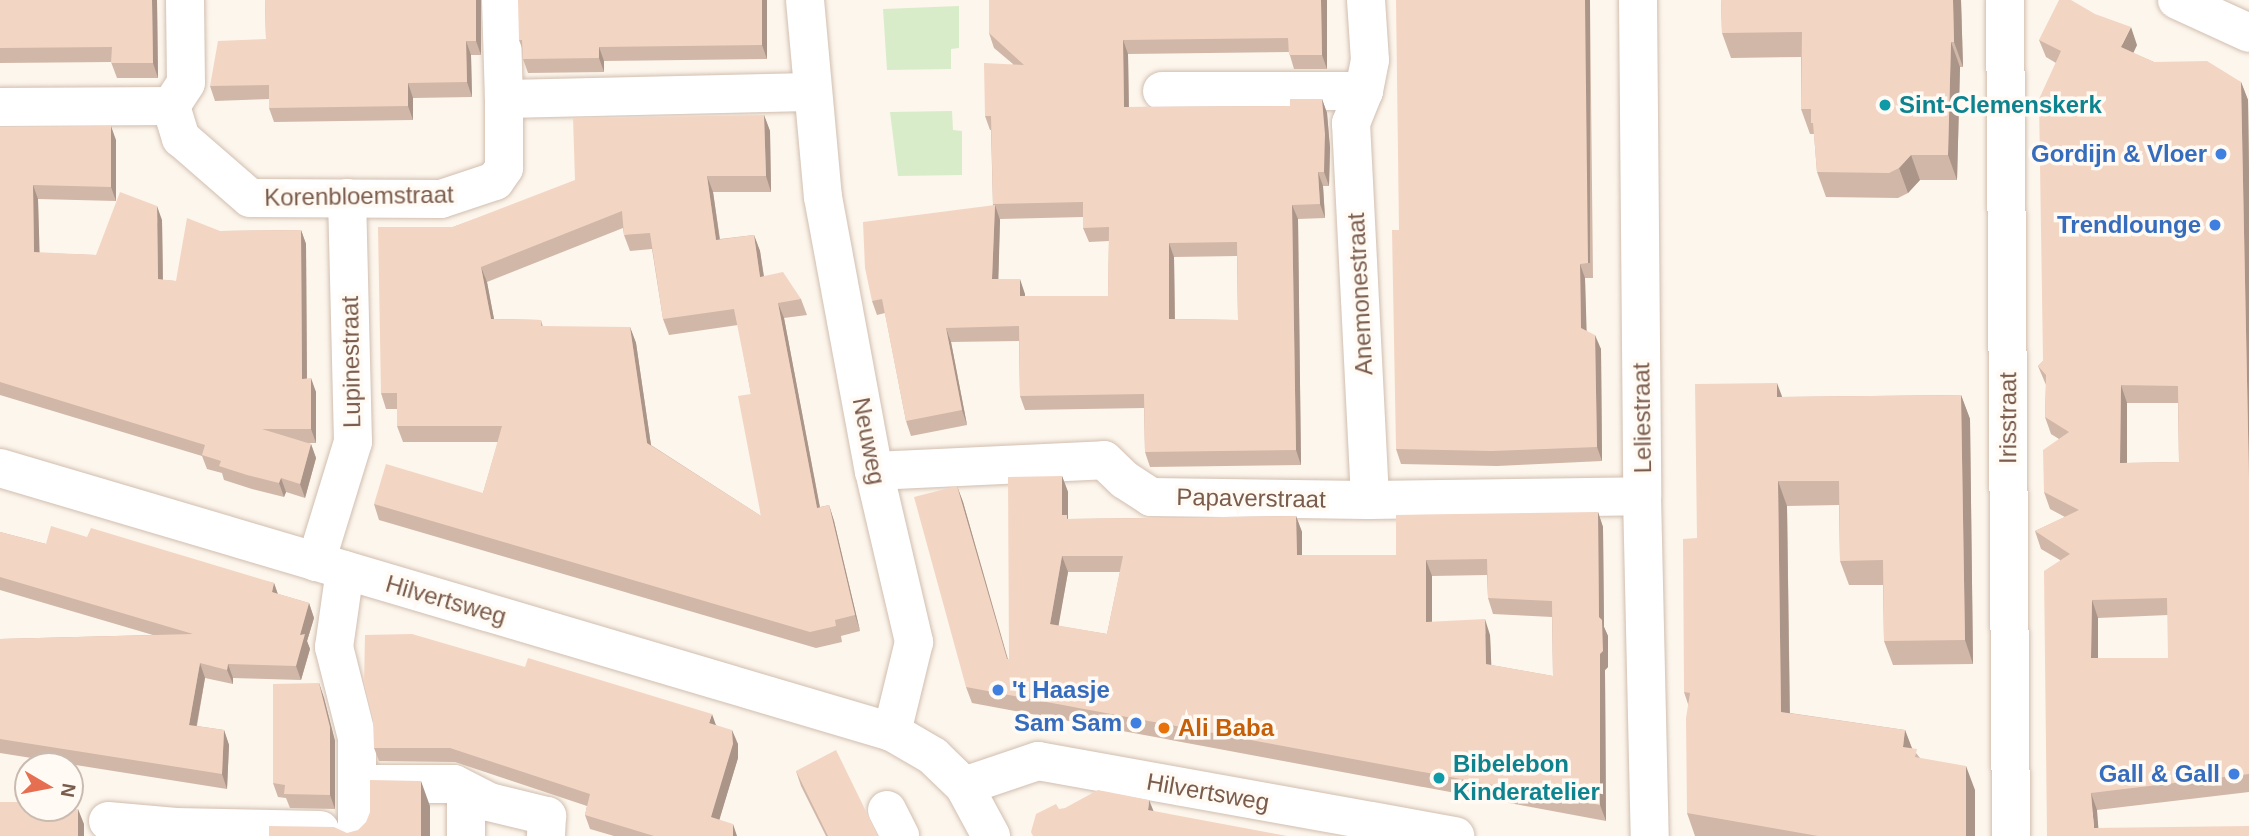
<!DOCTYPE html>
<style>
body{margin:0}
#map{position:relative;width:2249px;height:836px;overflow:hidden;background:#fdf6ec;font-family:Helvetica,sans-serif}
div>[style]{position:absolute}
.green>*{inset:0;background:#d8ecc9}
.roads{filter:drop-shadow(0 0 2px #d1beb0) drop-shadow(0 0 2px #d1beb0)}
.minor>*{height:38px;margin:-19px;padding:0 19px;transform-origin:19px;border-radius:19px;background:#fff}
.wall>*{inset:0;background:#d1b7a8}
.shaded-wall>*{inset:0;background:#aa9588;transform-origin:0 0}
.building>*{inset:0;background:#f3d5c3}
.dots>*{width:19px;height:19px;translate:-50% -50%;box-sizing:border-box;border:4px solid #fffaf3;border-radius:50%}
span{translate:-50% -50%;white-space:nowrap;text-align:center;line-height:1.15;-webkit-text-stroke:7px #fffaf3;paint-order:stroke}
.culture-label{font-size:24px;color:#0d838f;font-weight:700}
.left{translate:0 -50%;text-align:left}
.shop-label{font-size:24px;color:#366cbe;font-weight:700}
.right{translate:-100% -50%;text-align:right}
.street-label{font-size:24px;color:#7a5c4d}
.food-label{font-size:24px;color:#c56008;font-weight:700}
.north{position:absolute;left:14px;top:752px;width:70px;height:70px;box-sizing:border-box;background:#fffaf3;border:2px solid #cabbb1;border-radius:50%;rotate:100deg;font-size:19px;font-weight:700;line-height:28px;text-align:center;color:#7a5c4d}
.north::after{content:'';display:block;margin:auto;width:24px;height:32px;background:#e76f51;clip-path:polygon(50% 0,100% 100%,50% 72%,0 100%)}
</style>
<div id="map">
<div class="green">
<div style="clip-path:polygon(959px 6px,959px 48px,951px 49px,951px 69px,887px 70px,883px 9px)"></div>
<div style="clip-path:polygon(952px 111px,953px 130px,962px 131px,962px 175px,898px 176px,890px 112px)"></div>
</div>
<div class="roads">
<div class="minor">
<div style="left:501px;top:0;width:99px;rotate:88.3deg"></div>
<div style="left:805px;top:0;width:198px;rotate:84.8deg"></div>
<div style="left:823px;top:197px;width:279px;rotate:79.5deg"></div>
<div style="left:874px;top:471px;width:176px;rotate:76.8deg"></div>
<div style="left:914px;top:642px;width:93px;rotate:103.7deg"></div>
<div style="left:1366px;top:0;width:60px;rotate:86.2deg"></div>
<div style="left:1370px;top:60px;width:32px;rotate:101deg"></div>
<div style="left:1364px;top:91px;width:35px;rotate:112deg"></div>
<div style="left:1351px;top:123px;width:377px;rotate:87.1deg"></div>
<div style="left:1638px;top:0;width:496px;rotate:89.5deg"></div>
<div style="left:1642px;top:496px;width:340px;rotate:88.7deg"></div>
<div style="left:2005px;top:0;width:836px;rotate:89.59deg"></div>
<div style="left:2177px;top:0;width:79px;rotate:24.6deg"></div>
<div style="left:1162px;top:91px;width:202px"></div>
<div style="left:171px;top:106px;width:27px;rotate:-57deg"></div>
<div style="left:186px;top:83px;width:83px;rotate:-90.7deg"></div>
<div style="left:0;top:107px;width:171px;rotate:-0.3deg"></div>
<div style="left:171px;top:106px;width:34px;rotate:73deg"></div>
<div style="left:181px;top:138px;width:91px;rotate:41deg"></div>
<div style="left:250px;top:198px;width:191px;rotate:0.3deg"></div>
<div style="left:441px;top:199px;width:57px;rotate:-18.4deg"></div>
<div style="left:495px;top:181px;width:16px;rotate:-55deg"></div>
<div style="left:504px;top:168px;width:69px;rotate:-90deg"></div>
<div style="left:504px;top:99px;width:308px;rotate:-1.3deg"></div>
<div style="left:0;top:468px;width:930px;rotate:16.49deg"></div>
<div style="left:892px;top:732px;width:48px;rotate:30.3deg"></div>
<div style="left:933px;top:756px;width:43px;rotate:44.1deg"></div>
<div style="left:964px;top:786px;width:57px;rotate:61.6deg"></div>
<div style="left:874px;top:471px;width:230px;rotate:-2.7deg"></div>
<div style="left:1104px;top:460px;width:29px;rotate:44deg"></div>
<div style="left:1125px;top:480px;width:31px;rotate:33deg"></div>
<div style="left:1151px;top:497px;width:219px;rotate:0.8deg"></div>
<div style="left:1370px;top:500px;width:272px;rotate:-0.8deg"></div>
<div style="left:316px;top:562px;width:126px;rotate:-72.9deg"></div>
<div style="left:353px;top:442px;width:244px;rotate:-91.4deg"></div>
<div style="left:345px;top:570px;width:78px;rotate:98.1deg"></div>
<div style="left:334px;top:647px;width:94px;rotate:75.8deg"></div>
<div style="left:357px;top:738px;width:98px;rotate:90deg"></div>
<div style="left:370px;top:784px;width:84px"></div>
<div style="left:454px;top:784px;width:39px;rotate:27deg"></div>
<div style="left:489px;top:802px;width:60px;rotate:13.6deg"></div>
<div style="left:547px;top:816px;width:20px;rotate:93deg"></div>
<div style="left:964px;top:786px;width:78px;rotate:-18.7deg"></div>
<div style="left:1038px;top:761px;width:424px;rotate:10.2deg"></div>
<div style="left:466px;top:792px;width:44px;rotate:90deg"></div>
<div style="left:887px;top:810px;width:29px;rotate:63deg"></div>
<div style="left:108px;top:821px;width:68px;rotate:5deg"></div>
<div style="left:176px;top:827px;width:144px;rotate:1.2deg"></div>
</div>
</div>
<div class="wall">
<div style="clip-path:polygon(0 0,157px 0,158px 78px,117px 78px,111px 62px,0 63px)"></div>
<div style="clip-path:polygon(265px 0,481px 0,481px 55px,471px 55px,472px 97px,413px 98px,413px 120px,274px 122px,269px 108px,269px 99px,215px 101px,210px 86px,266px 39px)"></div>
<div style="clip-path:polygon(767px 0,767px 59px,604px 61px,604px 72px,528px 73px,523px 59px,522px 48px,519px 40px)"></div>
<div style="clip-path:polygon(evenodd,989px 0,1327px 0,1327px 69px,1294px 69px,1289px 52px,1128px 54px,1129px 107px,1290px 106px,1322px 99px,1327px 113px,1330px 148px,1329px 186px,1323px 186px,1325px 218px,1298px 219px,1301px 465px,1150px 467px,1145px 452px,1144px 408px,1025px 410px,1020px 396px,1019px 341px,951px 342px,967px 425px,911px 436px,906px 421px,885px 313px,877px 315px,872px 301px,993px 206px,991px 130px,990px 130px,985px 116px,1013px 64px,994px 48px,989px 33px,989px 0,1083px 217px,1083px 228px,1089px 242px,1109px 241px,1108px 296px,1025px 296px,1025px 294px,998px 279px,1000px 219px,1083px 217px,989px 0,1237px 256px,1238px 320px,1175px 319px,1174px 257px,1237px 256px)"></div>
<div style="clip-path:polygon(1590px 0,1593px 278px,1585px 278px,1586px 331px,1601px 349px,1602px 461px,1497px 466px,1401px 464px,1396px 449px,1399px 230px)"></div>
<div style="clip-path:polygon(1721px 0,1961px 0,1963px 67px,1960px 67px,1957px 180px,1920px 180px,1908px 193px,1898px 198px,1826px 197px,1817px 172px,1814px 134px,1810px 134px,1801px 109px,1801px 57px,1731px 58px,1722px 33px)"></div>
<div style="clip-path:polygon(evenodd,2039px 40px,2137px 45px,2133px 53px,2154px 62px,2241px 82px,2248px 100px,2249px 172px,2249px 792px,2097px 810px,2047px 836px,2060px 560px,2041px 549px,2035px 531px,2065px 517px,2050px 509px,2044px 492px,2059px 439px,2051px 434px,2045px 417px,2046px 385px,2038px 366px,2043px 361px,2056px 63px,2046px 57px,2039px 40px,2127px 403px,2178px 403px,2179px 462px,2127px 463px,2127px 403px,2039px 40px,2168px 615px,2168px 658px,2098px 658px,2098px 618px,2168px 615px)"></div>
<div style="clip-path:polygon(evenodd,764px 115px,770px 131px,771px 192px,713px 192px,720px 239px,754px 235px,760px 251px,764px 276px,801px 299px,807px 315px,784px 318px,820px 507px,829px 505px,834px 521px,860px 631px,841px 636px,842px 642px,816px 648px,379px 520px,374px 504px,483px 493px,498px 442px,403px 442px,397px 426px,397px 409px,386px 409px,381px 393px,453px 227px,764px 115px,623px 228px,624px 235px,630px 251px,652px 249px,663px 319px,669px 335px,738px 325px,751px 394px,761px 516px,651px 445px,636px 343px,630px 327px,543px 327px,541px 320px,494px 319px,487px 282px,623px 228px)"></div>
<div style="clip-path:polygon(0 127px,116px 140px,116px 201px,38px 199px,39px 253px,96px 255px,162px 220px,163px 280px,176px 281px,220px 231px,301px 230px,306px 244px,307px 379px,316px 392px,316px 443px,308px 443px,311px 444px,316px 458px,305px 498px,286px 492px,284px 497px,252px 489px,224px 480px,222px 473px,207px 469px,202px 456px,0 395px)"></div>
<div style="clip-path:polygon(1961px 395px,1970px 419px,1973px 664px,1893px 665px,1884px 641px,1883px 585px,1849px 585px,1840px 561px,1839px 505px,1787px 506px,1790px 713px,1905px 730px,1912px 748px,1920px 758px,1975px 790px,1975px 836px,1695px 836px,1687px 813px,1688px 704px,1684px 692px,1697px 538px,1782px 397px)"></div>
<div style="clip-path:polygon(evenodd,1062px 476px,1068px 492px,1068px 519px,1296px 516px,1302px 532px,1302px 555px,1396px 555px,1598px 512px,1603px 527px,1604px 627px,1608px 636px,1608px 667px,1605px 670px,1606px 821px,972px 703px,966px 687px,957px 486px,963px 502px,1008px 659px,1009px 659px,1062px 476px,1068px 572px,1120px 572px,1107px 634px,1058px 626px,1068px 572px,1062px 476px,1487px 575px,1488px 598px,1493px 614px,1552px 617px,1553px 676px,1491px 665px,1490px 635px,1432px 622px,1432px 576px,1487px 575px)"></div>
<div style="clip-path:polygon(0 532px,46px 544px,87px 537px,274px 583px,278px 594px,309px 603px,314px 618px,307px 641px,310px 649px,301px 680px,233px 678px,233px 684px,205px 678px,197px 726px,224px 730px,229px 745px,227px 789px,0 753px,0 639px,153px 635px,0 590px)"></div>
<div style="clip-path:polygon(525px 667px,716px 725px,738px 744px,738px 758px,719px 820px,737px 836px,614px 836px,590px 829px,585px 815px,587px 806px,455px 762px,379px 761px,374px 748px)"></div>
<div style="clip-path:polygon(319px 683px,324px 698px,335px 741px,335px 809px,290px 808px,286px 798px,278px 797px,273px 783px)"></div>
<div style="clip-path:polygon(796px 771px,878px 836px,826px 836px,801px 786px)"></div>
</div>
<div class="shaded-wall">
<div style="clip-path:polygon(152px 0,157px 0,158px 78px,153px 63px)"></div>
<div style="clip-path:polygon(476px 0,481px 0,481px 55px,476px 41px)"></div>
<div style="clip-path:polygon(762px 0,767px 0,767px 59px,762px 45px)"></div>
<div style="clip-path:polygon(1321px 0,1327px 0,1327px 69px,1322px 55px)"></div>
<div style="left:1585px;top:0;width:5px;height:263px"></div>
<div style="clip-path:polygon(1953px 0,1961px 0,1963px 67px,1954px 42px)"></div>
<div style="clip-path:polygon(2131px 27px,2137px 45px,2128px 64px,2121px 47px)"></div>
<div style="clip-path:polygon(1123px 40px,1128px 54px,1129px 121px,1124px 107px)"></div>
<div style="clip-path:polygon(466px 41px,471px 55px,472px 97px,467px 82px)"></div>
<div style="clip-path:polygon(1951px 42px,1960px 67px,1957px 180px,1948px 155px)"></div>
<div style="clip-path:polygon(599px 47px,604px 61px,604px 72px,599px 58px)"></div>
<div style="clip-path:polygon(2241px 82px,2248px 100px,2249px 172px,2249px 479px)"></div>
<div style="clip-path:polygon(408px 83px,413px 98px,413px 120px,408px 106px)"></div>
<div style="clip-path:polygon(1322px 99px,1327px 113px,1330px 148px,1329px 186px,1324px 172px)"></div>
<div style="clip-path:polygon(764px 115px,770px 131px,771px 192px,766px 176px)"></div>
<div style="clip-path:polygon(111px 126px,116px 140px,116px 201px,111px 187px)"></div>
<div style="clip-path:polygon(1911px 155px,1920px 180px,1908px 193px,1899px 168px)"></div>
<div style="clip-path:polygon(1318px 172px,1323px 186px,1325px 218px,1320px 204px)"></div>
<div style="clip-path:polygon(707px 176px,713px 192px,722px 256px,716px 240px)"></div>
<div style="clip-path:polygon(33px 185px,38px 199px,40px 266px,34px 252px)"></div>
<div style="clip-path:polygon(995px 205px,1000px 220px,998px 293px,992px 279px)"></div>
<div style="clip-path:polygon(1292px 205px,1298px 219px,1301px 465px,1296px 450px)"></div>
<div style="clip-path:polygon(157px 206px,162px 220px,163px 293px,158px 279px)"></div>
<div style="clip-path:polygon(301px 230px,306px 244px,307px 393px,302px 379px)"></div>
<div style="clip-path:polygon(754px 235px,760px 251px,766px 292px,760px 277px)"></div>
<div style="clip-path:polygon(1169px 243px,1174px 257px,1175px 333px,1169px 319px)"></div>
<div style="clip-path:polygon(1580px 264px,1585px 278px,1587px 343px,1581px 328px)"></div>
<div style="clip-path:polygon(481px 267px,487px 282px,497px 335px,491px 319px)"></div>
<div style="clip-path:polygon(1020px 279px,1025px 294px,1025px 310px,1020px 296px)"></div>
<div style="clip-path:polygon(778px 303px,784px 318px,823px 524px,817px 508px)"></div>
<div style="clip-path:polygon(630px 327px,636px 343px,653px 459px,647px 443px)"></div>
<div style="clip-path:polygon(946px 328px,951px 342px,967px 425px,962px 410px)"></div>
<div style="clip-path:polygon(1595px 335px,1601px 349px,1602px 461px,1597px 447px)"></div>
<div style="clip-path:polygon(311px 378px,316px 392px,316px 443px,311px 429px)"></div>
<div style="clip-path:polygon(1777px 383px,1786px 407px,1777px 397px)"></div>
<div style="clip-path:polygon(2121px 385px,2127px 403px,2127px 481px,2120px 463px)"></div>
<div style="clip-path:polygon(1961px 395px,1970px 419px,1973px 664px,1965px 640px)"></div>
<div style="clip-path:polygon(311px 444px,316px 458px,305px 498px,300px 484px)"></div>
<div style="clip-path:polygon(1062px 476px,1068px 492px,1068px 519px,1062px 515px)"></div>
<div style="clip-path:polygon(281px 478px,286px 492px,284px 497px,279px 483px)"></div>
<div style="clip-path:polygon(1778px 481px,1787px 506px,1790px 736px,1781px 712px)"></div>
<div style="clip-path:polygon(957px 486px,963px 502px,1012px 675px,1007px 659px)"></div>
<div style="clip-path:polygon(829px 505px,834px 521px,860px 631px,855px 615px)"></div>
<div style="clip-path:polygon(1598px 512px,1603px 527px,1604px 627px,1608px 636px,1608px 667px,1605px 670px,1606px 821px,1600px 805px)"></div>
<div style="clip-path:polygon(1296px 516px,1302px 532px,1302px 571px,1297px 555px)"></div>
<div style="clip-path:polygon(1062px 556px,1068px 572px,1056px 640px,1050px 624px)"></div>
<div style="clip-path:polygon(1426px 560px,1432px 576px,1432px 638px,1426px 622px)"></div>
<div style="clip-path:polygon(274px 583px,279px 598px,272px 592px)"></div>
<div style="clip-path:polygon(2092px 600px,2098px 618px,2098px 675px,2091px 658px)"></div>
<div style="clip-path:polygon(309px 603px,314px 618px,307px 641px,310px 649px,301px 680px,296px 666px,300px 635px)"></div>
<div style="clip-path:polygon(1485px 619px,1490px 635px,1492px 680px,1486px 664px)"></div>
<div style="clip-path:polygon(200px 663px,205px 678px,194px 739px,189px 725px)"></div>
<div style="clip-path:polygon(228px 664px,233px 678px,233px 684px,227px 670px)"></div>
<div style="clip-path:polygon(319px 683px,324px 698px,335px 741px,335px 809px,330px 795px)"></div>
<div style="clip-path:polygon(712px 714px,717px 728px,709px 723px)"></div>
<div style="clip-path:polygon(224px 730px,229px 745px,227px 789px,222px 774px)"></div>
<div style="clip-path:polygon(732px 730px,738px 744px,738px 758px,716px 831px,711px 817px)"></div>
<div style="clip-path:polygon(1905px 730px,1914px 754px,1903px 747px)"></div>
<div style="clip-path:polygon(1966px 766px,1975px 790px,1975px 836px,1966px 836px)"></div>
<div style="clip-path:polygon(421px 781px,430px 806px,430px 836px,421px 836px)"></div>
<div style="clip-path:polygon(2091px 793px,2097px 810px,2099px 836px,2094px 828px)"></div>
<div style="clip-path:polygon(1149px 800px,1156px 817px,1148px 810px)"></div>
<div style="clip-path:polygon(78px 809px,84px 824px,84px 836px,78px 836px)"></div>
<div style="clip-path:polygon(733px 824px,737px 836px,733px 836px)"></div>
</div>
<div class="building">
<div style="clip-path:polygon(0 0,152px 0,153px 63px,111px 63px,112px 47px,0 48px)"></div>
<div style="clip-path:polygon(265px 0,476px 0,476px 41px,466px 41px,467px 82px,408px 83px,408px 106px,269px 108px,269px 85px,210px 86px,218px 41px,266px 39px)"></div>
<div style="clip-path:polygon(518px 0,762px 0,762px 45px,599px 47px,599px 58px,523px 59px,522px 40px,519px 40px)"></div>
<div style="clip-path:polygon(evenodd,989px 0,1321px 0,1322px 55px,1289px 55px,1288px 38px,1123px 40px,1124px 107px,1290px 106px,1290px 99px,1322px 99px,1325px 134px,1324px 172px,1318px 172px,1320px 204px,1292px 205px,1296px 450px,1145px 452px,1144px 394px,1020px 396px,1019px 326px,946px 328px,962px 410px,906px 421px,882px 299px,872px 301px,865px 268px,863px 222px,995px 205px,992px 279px,1020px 279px,1020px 296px,1108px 296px,1109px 227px,1083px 228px,1083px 202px,993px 204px,991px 116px,985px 116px,984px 63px,1024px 65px,989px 33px,989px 0,1237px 242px,1238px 320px,1169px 319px,1169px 243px,1237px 242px)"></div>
<div style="clip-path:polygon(1396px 0,1585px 0,1588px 263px,1580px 264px,1581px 328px,1595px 335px,1597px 447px,1492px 451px,1396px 449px,1392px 230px,1399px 230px)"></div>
<div style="clip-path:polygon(1721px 0,1953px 0,1954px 42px,1951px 42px,1948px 155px,1911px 155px,1899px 168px,1889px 173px,1817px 172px,1813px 123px,1811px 123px,1811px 109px,1801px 109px,1802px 32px,1722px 33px)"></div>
<div style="clip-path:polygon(evenodd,2059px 0,2071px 0,2095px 14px,2131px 27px,2121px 47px,2154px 62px,2207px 61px,2241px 82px,2249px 479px,2249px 774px,2091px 793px,2094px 828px,2249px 826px,2249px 836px,2047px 836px,2044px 571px,2070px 554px,2035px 531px,2079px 510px,2044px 492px,2043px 450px,2069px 432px,2045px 417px,2046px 375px,2038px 366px,2043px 361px,2039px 99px,2061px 51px,2039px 40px,2059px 0,2121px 385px,2178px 386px,2179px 462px,2120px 463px,2121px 385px,2059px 0,2167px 598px,2168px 658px,2091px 658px,2092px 600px,2167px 598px)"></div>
<div style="clip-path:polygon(evenodd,764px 115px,766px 176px,707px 176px,716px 240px,754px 235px,760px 277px,783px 272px,801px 299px,778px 303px,817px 508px,829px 505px,855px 615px,835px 620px,836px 626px,810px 632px,374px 504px,386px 464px,483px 493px,502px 426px,397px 426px,397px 393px,381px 393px,378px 227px,453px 227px,575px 180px,573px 118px,764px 115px,622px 211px,624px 235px,650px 233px,663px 319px,734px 309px,751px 394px,738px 396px,761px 516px,647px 443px,630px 327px,541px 326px,541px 320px,491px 319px,481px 267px,622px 211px)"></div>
<div style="clip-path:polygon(111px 126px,111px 187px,33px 185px,34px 252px,96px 255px,120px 192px,157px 206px,158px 279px,176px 281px,187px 218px,220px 231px,301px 230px,302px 379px,311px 378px,311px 429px,262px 429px,311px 444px,300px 484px,281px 478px,279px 483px,247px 475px,219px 466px,221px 461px,202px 455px,205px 445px,0 382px,0 127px)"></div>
<div style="clip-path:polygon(1777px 383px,1777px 397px,1961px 395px,1965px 640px,1884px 641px,1883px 560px,1840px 561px,1839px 481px,1778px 481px,1781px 712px,1905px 730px,1903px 747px,1917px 749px,1915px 757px,1966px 766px,1966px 836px,1818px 836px,1687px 813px,1686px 718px,1690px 693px,1684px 692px,1683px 539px,1697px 538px,1695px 384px)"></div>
<div style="clip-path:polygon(evenodd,1062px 476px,1062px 515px,1067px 515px,1067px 519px,1296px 516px,1297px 555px,1396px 555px,1396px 515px,1598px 512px,1599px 617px,1602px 620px,1603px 651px,1600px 654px,1600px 805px,966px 687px,914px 497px,957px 486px,1007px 659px,1009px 659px,1008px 477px,1062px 476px,1062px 556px,1123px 556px,1107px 634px,1050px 624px,1062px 556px,1062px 476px,1487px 559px,1488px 598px,1552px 601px,1553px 676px,1486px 664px,1485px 619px,1426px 622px,1426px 560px,1487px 559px)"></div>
<div style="clip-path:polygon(51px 526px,87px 537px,91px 528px,274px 583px,272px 592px,309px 603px,300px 635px,305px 634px,296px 666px,228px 664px,227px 670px,200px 663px,189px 725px,224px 730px,222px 774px,0 739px,0 639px,193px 634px,0 577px,0 532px,46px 544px)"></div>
<div style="clip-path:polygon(412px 634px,525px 667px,528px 658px,712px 714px,709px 723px,732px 730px,733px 744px,711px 817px,733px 824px,733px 836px,654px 836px,585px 815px,590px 794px,450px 748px,374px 748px,373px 719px,364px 683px,365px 635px)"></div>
<div style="clip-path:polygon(319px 683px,330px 727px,330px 795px,284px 794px,285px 785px,273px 783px,273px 684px)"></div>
<div style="clip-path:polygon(836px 750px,878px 836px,828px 836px,796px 771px)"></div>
<div style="clip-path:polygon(370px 780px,421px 781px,421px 836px,269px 836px,269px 826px,334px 827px,347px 833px,358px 830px,366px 822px,370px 812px)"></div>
<div style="clip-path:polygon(1098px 790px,1149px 800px,1148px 810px,1287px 836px,1033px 836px,1031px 832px,1036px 814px,1056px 804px,1059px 809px,1065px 808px)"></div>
<div style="clip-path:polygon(0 802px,28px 802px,28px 808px,78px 809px,78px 836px,0 836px)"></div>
</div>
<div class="dots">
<div style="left:1885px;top:105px;background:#0f9aa8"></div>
<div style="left:2221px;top:154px;background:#3f7fe0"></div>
<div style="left:2215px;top:225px;background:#3f7fe0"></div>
<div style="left:998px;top:690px;background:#3f7fe0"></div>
<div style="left:1136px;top:723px;background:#3f7fe0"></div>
<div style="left:1164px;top:728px;background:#e8710a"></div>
<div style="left:2234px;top:774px;background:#3f7fe0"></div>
<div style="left:1439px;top:778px;background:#0f9aa8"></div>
</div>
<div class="culture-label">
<span class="left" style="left:1899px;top:105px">Sint-Clemenskerk</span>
<span class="left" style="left:1453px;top:778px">Bibelebon<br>Kinderatelier</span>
</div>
<div class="shop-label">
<span class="right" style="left:2207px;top:154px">Gordijn &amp; Vloer</span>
<span class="right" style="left:2201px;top:225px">Trendlounge</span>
<span class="left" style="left:1012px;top:690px">'t Haasje</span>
<span class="right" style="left:1122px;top:723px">Sam Sam</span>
<span class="right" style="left:2220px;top:774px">Gall &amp; Gall</span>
</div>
<div class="street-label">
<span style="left:359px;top:196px;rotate:-1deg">Korenbloemstraat</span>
<span style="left:1360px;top:294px;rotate:-93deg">Anemonestraat</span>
<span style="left:351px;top:362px;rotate:-91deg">Lupinestraat</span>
<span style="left:1642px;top:418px;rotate:-91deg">Leliestraat</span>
<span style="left:2008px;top:418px;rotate:-90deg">Irisstraat</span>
<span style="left:869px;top:441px;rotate:79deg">Neuweg</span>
<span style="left:1251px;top:498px;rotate:1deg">Papaverstraat</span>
<span style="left:446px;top:600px;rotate:16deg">Hilvertsweg</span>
<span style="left:1208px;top:792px;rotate:10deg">Hilvertsweg</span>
</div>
<div class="food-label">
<span class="left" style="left:1178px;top:728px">Ali Baba</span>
</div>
<div class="north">N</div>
</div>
